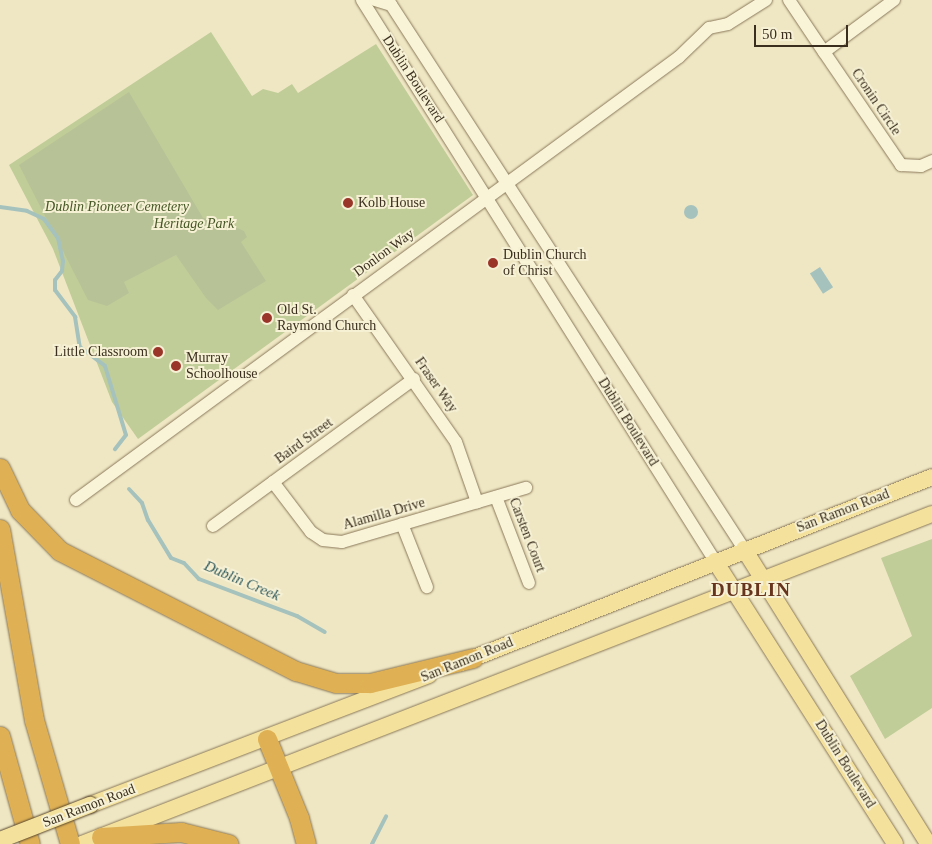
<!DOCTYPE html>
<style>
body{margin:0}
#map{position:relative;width:932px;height:844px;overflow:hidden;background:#efe7c4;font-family:"Times New Roman",serif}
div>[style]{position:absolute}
.green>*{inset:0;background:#c1cd98}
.cemetery>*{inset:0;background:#b8c297}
.water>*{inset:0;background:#a6c2bd;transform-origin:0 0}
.round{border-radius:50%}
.stream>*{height:4px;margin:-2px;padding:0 2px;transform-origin:2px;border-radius:2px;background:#a6c2bd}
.roads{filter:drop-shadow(0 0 1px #8a795a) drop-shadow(0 0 1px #8a795a)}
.minor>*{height:12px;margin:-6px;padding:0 6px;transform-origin:6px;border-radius:6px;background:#f9f3d8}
.major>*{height:16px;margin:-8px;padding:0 8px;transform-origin:8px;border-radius:8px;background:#f3e19c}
.highway>*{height:19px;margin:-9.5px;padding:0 9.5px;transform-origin:9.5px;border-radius:9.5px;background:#dfb154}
.rail>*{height:4px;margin-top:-2px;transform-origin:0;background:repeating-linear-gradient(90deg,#3a2f1e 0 9px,transparent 0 18px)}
.bridges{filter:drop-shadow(0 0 1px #58462e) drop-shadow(0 0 1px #58462e)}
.major-bridge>*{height:16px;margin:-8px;padding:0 8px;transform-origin:8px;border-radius:8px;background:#f3e19c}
.dots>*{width:14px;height:14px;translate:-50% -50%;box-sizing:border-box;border:2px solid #f6f0d4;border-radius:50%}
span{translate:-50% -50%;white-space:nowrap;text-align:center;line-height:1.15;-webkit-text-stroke:4px #f6f0d4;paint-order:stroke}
.street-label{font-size:14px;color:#3a2f1e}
.poi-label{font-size:14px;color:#3a2f1e}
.left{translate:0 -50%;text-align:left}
.right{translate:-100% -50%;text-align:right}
.park-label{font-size:14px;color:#445724;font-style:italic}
.water-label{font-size:15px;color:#2d585a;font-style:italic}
.district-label{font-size:19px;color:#67351d;font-weight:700;letter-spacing:1px}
.scale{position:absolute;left:754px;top:25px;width:94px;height:22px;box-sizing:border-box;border:2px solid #3a2f1e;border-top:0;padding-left:6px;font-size:15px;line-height:18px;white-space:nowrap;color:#3a2f1e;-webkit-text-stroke:4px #f6f0d4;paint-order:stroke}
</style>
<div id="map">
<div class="green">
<div style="clip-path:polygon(211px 32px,252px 96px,263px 89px,278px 93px,292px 84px,298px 93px,376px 44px,473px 195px,138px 439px,112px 402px,53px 249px,9px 165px)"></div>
<div style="clip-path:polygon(932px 539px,932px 708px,885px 739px,850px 676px,912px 636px,881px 558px)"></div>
</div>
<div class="cemetery">
<div style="clip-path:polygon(129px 92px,203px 218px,220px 220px,244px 231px,247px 237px,241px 242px,266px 281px,218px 310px,206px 298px,176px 255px,124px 282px,129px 293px,107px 306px,88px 300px,19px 165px)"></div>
</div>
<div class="water">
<div class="round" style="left:684px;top:205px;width:14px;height:14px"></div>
<div style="left:820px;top:267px;width:24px;height:12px;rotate:57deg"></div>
</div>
<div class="stream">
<div style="left:0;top:207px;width:27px;rotate:8deg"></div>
<div style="left:27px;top:211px;width:19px;rotate:25deg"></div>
<div style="left:44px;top:219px;width:24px;rotate:54deg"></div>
<div style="left:58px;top:238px;width:24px;rotate:78deg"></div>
<div style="left:63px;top:261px;width:10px;rotate:96deg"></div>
<div style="left:62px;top:271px;width:11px;rotate:128deg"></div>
<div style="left:55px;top:280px;width:10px;rotate:90deg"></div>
<div style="left:55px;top:290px;width:34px;rotate:53deg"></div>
<div style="left:75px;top:317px;width:30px;rotate:81deg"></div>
<div style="left:80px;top:347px;width:31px;rotate:37deg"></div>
<div style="left:105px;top:366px;width:72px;rotate:73.1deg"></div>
<div style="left:126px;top:435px;width:18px;rotate:128deg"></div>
<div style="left:129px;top:489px;width:19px;rotate:47deg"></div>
<div style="left:142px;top:503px;width:18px;rotate:71deg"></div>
<div style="left:148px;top:520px;width:44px;rotate:58.8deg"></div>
<div style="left:171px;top:558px;width:14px;rotate:21deg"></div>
<div style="left:184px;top:563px;width:22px;rotate:47deg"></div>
<div style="left:199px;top:579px;width:105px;rotate:20.7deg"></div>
<div style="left:297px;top:616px;width:32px;rotate:30deg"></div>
<div style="left:372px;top:844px;width:31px;rotate:-63deg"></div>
</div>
<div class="roads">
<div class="minor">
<div style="left:362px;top:0;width:663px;rotate:57.82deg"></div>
<div style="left:375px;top:0;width:17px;rotate:17deg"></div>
<div style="left:388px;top:0;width:654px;rotate:57.04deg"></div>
<div style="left:789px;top:0;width:63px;rotate:56.1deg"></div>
<div style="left:894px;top:0;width:87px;rotate:143.4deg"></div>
<div style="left:824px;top:52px;width:137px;rotate:55.7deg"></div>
<div style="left:901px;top:165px;width:20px;rotate:3deg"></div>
<div style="left:921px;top:166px;width:12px;rotate:-24deg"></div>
<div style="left:353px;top:295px;width:179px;rotate:55deg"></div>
<div style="left:456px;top:442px;width:64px;rotate:70.7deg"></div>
<div style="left:273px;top:482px;width:63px;rotate:52.8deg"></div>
<div style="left:311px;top:532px;width:14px;rotate:34deg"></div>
<div style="left:323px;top:540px;width:19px;rotate:6deg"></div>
<div style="left:342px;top:542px;width:192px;rotate:-16.4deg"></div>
<div style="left:496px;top:497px;width:92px;rotate:69deg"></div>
<div style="left:76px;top:500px;width:748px;rotate:-36.3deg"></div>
<div style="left:679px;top:57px;width:42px;rotate:-44deg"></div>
<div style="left:709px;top:28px;width:19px;rotate:-12deg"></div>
<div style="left:728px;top:24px;width:45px;rotate:-32.3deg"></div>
<div style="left:402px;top:524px;width:68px;rotate:68.4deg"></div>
<div style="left:213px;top:526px;width:249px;rotate:-36.2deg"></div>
</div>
<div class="major">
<div style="left:744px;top:549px;width:348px;rotate:58deg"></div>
<div style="left:715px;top:561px;width:335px;rotate:57.5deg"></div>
<div style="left:461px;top:663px;width:506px;rotate:-21.55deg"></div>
<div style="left:90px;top:805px;width:363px;rotate:-21deg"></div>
<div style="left:82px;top:844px;width:912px;rotate:-21.22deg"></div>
</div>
<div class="highway">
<div style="left:0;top:468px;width:47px;rotate:64.5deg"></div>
<div style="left:20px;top:510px;width:57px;rotate:45.7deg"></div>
<div style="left:60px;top:551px;width:265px;rotate:27deg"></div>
<div style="left:296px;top:671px;width:42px;rotate:16.7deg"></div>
<div style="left:336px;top:683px;width:34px"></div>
<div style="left:370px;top:683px;width:106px;rotate:-13.6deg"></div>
<div style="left:0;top:529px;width:194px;rotate:79.9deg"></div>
<div style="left:34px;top:720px;width:129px;rotate:73.8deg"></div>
<div style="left:0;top:736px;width:112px;rotate:74.5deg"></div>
<div style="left:267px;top:739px;width:85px;rotate:67.9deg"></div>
<div style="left:299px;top:818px;width:27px;rotate:75deg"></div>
<div style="left:101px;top:837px;width:80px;rotate:-3.6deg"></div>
<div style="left:181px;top:832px;width:49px;rotate:14deg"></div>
</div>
</div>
<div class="rail">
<div style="left:0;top:837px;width:7px;rotate:74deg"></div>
</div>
<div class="bridges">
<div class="major-bridge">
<div style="left:0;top:840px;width:97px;rotate:-21.3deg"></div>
</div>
</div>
<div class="dots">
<div style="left:348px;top:203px;background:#9a3529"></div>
<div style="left:493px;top:263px;background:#9a3529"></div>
<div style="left:267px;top:318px;background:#9a3529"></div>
<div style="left:158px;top:352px;background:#9a3529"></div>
<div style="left:176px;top:366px;background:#9a3529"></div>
</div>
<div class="street-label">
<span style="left:413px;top:79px;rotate:57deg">Dublin Boulevard</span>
<span style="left:876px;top:102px;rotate:56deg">Cronin Circle</span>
<span style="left:384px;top:253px;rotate:-36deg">Donlon Way</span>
<span style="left:436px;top:385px;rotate:55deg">Fraser Way</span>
<span style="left:628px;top:422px;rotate:58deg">Dublin Boulevard</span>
<span style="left:304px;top:441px;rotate:-36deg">Baird Street</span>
<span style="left:843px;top:511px;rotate:-21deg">San Ramon Road</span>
<span style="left:384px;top:514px;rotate:-16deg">Alamilla Drive</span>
<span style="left:527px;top:535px;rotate:69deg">Carsten Court</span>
<span style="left:467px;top:660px;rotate:-22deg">San Ramon Road</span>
<span style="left:845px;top:764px;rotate:58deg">Dublin Boulevard</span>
<span style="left:89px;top:806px;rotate:-21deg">San Ramon Road</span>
</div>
<div class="poi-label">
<span class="left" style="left:358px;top:203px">Kolb House</span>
<span class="left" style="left:503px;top:263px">Dublin Church<br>of Christ</span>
<span class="left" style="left:277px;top:318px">Old St.<br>Raymond Church</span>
<span class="right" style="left:148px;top:352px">Little Classroom</span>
<span class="left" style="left:186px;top:366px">Murray<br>Schoolhouse</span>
</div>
<div class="park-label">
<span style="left:117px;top:207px">Dublin Pioneer Cemetery</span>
<span style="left:194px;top:224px">Heritage Park</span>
</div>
<div class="water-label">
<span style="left:242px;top:581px;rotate:23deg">Dublin Creek</span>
</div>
<div class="district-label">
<span style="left:751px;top:590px">DUBLIN</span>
</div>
<div class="scale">50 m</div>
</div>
